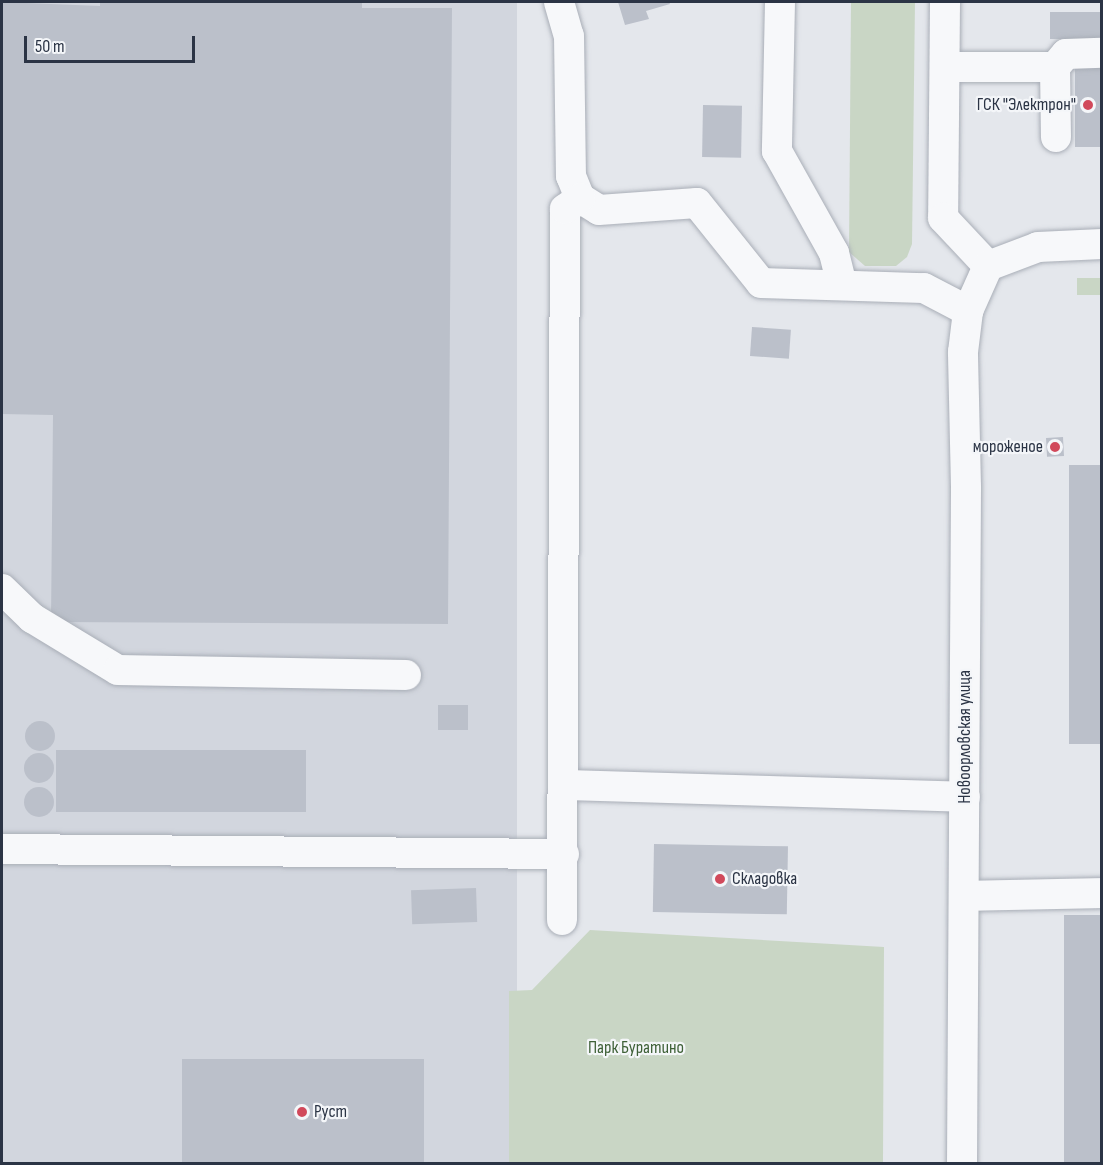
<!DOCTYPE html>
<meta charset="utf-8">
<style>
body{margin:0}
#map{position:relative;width:1103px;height:1165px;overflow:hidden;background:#e4e7ec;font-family:"Sofia Sans Condensed",sans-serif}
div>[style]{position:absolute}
.built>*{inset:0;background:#d2d6de;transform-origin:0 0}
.green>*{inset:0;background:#c9d6c5;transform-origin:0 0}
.building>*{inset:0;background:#bbc0ca;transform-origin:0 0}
.round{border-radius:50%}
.roads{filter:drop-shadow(0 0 2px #a9aeb7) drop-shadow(0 0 2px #a9aeb7)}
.minor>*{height:30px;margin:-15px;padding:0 15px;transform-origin:15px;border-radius:15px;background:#f7f8fa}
.dots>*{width:16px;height:16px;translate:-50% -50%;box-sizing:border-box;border:3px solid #f4f6f9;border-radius:50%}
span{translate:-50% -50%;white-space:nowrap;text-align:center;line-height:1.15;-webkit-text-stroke:4.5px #f4f6f9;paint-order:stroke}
.poi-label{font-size:18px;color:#2b3445}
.right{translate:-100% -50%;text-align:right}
.left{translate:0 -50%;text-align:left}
.street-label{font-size:18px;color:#2b3445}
.park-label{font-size:18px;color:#3f6138}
.frame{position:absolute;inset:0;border:3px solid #2b3445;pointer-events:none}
.scale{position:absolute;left:24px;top:36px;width:171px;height:27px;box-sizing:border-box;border:3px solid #2b3445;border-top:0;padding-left:8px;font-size:18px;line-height:21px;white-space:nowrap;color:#2b3445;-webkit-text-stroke:4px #f4f6f9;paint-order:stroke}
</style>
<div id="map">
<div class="built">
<div style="left:2px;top:2px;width:515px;height:1162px"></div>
</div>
<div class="green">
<div style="clip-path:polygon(851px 2px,915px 2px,912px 244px,907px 257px,896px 266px,865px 266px,849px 252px)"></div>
<div style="left:1077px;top:278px;width:24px;height:17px"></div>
<div style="clip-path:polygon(590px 930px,884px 947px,883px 1163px,509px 1163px,509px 991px,532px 990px)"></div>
</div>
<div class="building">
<div style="clip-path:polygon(2px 2px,100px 6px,100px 2px,362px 2px,362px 8px,452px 8px,448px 624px,51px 622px,53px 415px,2px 414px)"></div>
<div style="clip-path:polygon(618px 2px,669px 2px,670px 4px,646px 11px,649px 19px,625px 25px)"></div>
<div style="left:1050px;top:12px;width:52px;height:27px"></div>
<div style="left:1075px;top:64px;width:27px;height:83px"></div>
<div style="left:703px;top:105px;width:39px;height:52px;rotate:1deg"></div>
<div style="left:752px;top:327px;width:39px;height:29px;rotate:4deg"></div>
<div style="left:1063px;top:437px;width:19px;height:17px;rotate:87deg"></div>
<div style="left:1069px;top:465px;width:33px;height:279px"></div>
<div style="left:438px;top:705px;width:30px;height:25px"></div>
<div class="round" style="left:25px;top:721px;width:30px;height:30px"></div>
<div style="left:306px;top:750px;width:62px;height:250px;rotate:90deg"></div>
<div class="round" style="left:24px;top:753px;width:30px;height:30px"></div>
<div class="round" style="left:24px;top:787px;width:30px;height:30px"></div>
<div style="left:654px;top:844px;width:134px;height:68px;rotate:1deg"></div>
<div style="left:476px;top:888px;width:34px;height:65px;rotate:88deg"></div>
<div style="left:1064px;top:915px;width:38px;height:249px"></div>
<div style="left:182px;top:1059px;width:242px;height:105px"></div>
</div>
<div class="roads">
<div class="minor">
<div style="left:559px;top:2px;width:35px;rotate:74deg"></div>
<div style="left:569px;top:36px;width:140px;rotate:89.2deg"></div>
<div style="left:571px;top:176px;width:24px;rotate:68deg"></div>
<div style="left:580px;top:198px;width:22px;rotate:32deg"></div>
<div style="left:599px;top:210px;width:98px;rotate:-4.1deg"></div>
<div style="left:697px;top:203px;width:102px;rotate:51.3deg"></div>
<div style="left:761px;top:283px;width:163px;rotate:1.8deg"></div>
<div style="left:924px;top:288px;width:50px;rotate:27.6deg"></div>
<div style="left:780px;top:2px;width:149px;rotate:91.2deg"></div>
<div style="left:777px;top:151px;width:117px;rotate:60.8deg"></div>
<div style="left:834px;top:253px;width:32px;rotate:76deg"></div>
<div style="left:945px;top:2px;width:216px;rotate:90.5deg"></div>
<div style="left:943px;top:218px;width:66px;rotate:46.8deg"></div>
<div style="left:945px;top:67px;width:110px"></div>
<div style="left:1055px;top:67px;width:17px;rotate:-50deg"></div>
<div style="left:1066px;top:54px;width:36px;rotate:-2deg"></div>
<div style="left:1055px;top:67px;width:70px;rotate:89.2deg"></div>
<div style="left:2px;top:589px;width:42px;rotate:44deg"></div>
<div style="left:32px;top:618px;width:100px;rotate:31.2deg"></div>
<div style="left:118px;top:670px;width:288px;rotate:1deg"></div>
<div style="left:565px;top:785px;width:400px;rotate:1.7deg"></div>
<div style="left:2px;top:849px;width:562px;rotate:0.51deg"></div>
<div style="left:964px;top:896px;width:138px;rotate:-1.2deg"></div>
<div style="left:562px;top:920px;width:711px;rotate:-89.76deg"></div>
<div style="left:565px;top:209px;width:19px;rotate:-36deg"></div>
<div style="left:962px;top:1164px;width:677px;rotate:-89.66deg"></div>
<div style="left:966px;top:487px;width:135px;rotate:-91.3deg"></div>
<div style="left:963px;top:352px;width:41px;rotate:-83deg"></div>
<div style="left:968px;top:311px;width:49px;rotate:-66deg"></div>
<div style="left:988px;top:266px;width:53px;rotate:-20.8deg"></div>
<div style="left:1038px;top:247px;width:64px;rotate:-2.7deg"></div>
</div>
</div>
<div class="dots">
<div style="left:1088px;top:105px;background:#d1495b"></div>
<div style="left:1055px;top:447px;background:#d1495b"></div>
<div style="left:720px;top:879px;background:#d1495b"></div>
<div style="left:302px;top:1112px;background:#d1495b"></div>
</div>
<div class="poi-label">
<span class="right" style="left:1076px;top:105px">ГСК "Электрон"</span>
<span class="right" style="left:1043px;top:447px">мороженое</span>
<span class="left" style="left:732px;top:879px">Складовка</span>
<span class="left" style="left:314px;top:1112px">Руст</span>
</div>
<div class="street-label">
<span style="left:965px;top:737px;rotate:-90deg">Новоорловская улица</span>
</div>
<div class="park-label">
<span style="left:636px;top:1048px">Парк Буратино</span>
</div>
<div class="frame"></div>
<div class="scale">50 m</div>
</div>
